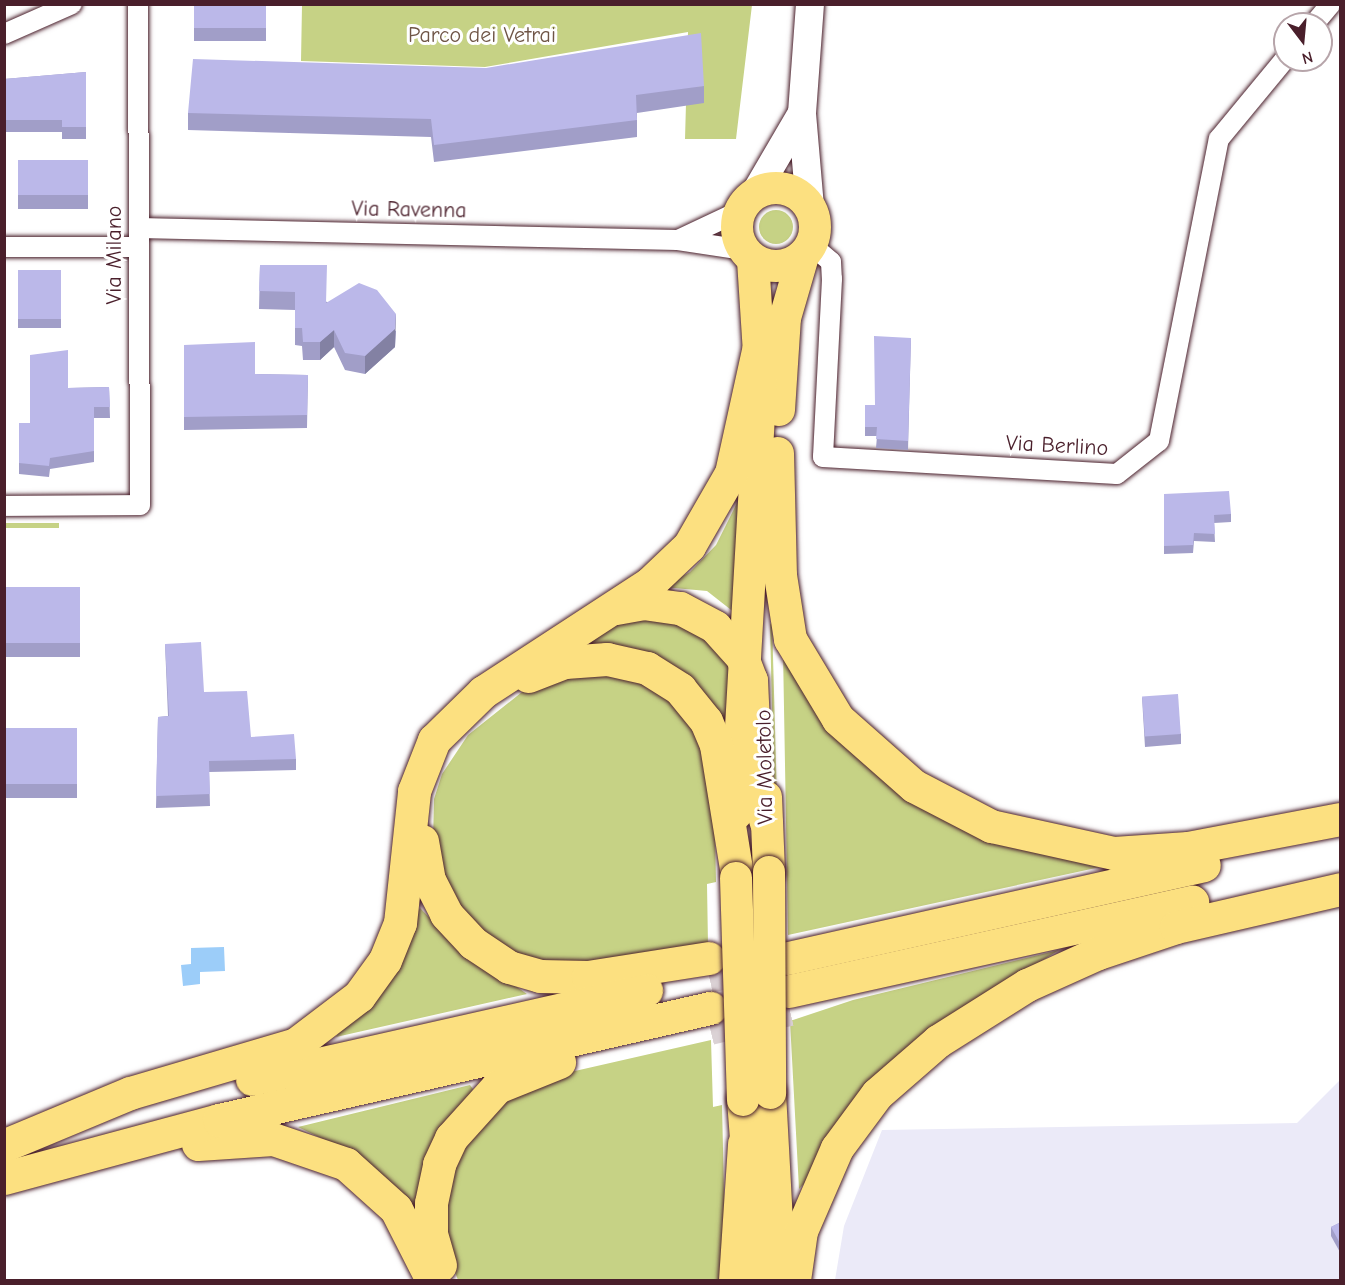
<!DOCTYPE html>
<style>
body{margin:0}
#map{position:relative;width:1345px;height:1285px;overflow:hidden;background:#fff;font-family:"Comic Neue",sans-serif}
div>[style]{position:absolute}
.built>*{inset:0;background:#ebeaf8}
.green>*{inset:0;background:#c6d285;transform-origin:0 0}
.round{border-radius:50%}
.water>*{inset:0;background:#9ccdf9}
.trunk-tunnel>*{height:33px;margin-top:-16.5px;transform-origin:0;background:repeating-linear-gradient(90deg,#dbd2d5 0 33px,transparent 0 49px)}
.roads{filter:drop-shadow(0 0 2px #4a1f2b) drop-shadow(0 0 2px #4a1f2b)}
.minor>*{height:20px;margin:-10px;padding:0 10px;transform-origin:10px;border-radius:10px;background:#fff}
.secondary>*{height:28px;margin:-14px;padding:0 14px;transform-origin:14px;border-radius:14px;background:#fff}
.primary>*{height:32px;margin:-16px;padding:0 16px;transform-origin:16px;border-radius:16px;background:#fce080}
.primary>.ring{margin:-16px;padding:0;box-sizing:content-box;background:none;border:32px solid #fce080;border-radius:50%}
.trunk>*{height:33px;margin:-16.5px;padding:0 16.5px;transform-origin:16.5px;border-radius:16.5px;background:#fce080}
.bridges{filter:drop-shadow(0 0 2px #4a1f2b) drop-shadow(0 0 2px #4a1f2b)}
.primary-bridge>*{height:32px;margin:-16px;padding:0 16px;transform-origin:16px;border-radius:16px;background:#fce080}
.wall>*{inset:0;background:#a19ec8;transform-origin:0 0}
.shaded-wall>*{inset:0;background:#8381a3}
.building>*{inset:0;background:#bbb8e9;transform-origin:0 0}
span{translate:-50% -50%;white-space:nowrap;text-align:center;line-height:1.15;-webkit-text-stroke:6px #fff;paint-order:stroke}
.park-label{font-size:22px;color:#6f5546}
.street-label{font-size:22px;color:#4a1f2b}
.frame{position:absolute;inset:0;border:6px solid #4a1f2b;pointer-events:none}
.north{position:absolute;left:1273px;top:12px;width:60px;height:60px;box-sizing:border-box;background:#fff;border:2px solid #b7a5aa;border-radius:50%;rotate:164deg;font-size:16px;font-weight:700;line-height:24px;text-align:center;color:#4a1f2b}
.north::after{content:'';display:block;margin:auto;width:21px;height:27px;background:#4a1f2b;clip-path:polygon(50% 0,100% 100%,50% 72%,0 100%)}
</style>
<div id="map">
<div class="built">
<div style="clip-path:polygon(1340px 1080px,1340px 1280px,835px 1280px,844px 1226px,882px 1130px,1297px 1123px)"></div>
</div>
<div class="green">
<div style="clip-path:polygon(302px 5px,752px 5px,736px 139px,685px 139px,688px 32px,485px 67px,301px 61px)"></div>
<div class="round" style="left:759px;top:210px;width:34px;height:34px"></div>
<div style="clip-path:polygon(747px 483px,735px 613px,707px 591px,663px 587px,690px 572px,716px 545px)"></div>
<div style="left:59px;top:523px;width:5px;height:54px;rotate:90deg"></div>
<div style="clip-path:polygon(633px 615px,687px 622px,730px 661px,730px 729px,598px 648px,580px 642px)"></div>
<div style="clip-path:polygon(772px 621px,779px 869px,776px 870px,770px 625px)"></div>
<div style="clip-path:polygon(783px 651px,830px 727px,1105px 866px,788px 935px)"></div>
<div style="clip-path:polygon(627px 673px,687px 711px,714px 789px,716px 882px,707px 884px,708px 945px,618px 965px,528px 963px,455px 910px,433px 843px,434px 799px,442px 774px,468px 735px,522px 692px,547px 680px)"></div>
<div style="clip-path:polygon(420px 908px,457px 946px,527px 994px,336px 1037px)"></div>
<div style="clip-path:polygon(1059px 950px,1000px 987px,799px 1189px,790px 1021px,853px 1000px)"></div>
<div style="clip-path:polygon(711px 1040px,713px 1107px,722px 1105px,726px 1280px,458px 1280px,444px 1244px,447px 1173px,487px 1110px,553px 1076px)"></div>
<div style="clip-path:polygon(470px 1085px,473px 1089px,419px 1216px,331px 1143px,298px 1127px)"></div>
</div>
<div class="water">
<div style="clip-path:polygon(224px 947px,225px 971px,200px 972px,200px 984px,183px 986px,181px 965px,191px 964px,191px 948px)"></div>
</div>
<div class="trunk-tunnel">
<div style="left:709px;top:976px;width:58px;rotate:-12.8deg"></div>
<div style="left:710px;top:1028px;width:82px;rotate:-13.4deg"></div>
</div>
<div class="roads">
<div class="minor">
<div style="left:1314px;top:24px;width:26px;rotate:-50deg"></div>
<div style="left:4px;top:34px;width:74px;rotate:-23.8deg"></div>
<div style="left:139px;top:228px;width:539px;rotate:1.28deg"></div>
<div style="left:678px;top:240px;width:67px;rotate:8.6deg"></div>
<div style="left:678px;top:240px;width:68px;rotate:-25.1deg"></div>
<div style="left:811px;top:245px;width:26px;rotate:40deg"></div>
<div style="left:831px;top:262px;width:17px;rotate:87deg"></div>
<div style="left:832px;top:279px;width:178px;rotate:92.9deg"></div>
<div style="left:823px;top:457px;width:294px;rotate:3.3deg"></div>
<div style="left:1117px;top:474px;width:53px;rotate:-38.2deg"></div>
<div style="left:1159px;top:441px;width:308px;rotate:-78.8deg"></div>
<div style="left:1219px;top:139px;width:104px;rotate:-50.5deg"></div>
<div style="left:4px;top:247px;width:135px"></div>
<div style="left:4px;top:506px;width:136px;rotate:-0.4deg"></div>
<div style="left:140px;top:505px;width:501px;rotate:-90.23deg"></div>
</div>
<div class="secondary">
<div style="left:754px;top:195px;width:95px;rotate:-59.7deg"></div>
<div style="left:810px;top:207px;width:94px;rotate:-94.9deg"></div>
<div style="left:802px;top:113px;width:109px;rotate:-85.8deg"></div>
</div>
<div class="primary">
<div class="ring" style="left:737px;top:188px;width:46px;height:46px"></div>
<div style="left:779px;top:410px;width:92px;rotate:-86.3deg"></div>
<div style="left:785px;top:318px;width:65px;rotate:-73.8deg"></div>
<div style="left:766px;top:797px;width:75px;rotate:87.7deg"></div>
<div style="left:736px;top:814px;width:431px;rotate:-86.7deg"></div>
<div style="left:761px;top:384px;width:125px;rotate:-93.7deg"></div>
<div style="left:770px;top:1093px;width:187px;rotate:86.9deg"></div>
<div style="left:743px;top:1100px;width:181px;rotate:85.6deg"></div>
</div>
<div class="trunk">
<div style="left:777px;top:453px;width:122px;rotate:88.6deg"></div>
<div style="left:780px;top:575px;width:65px;rotate:81.1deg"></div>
<div style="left:790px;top:639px;width:93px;rotate:59deg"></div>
<div style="left:838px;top:719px;width:101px;rotate:41.4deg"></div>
<div style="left:914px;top:786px;width:87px;rotate:27.5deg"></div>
<div style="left:991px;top:826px;width:126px;rotate:12.4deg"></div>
<div style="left:1114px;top:853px;width:74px;rotate:-3.9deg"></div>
<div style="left:1188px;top:848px;width:155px;rotate:-10.8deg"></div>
<div style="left:616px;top:608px;width:27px;rotate:-10deg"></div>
<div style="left:643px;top:603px;width:37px;rotate:8deg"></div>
<div style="left:680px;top:608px;width:40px;rotate:28deg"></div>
<div style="left:715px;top:627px;width:40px;rotate:48deg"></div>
<div style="left:742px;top:657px;width:25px;rotate:69deg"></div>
<div style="left:751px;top:680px;width:110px;rotate:87.4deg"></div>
<div style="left:756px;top:790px;width:34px;rotate:73deg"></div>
<div style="left:528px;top:676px;width:40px;rotate:-21deg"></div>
<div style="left:565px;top:662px;width:42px;rotate:-4.1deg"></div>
<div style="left:607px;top:659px;width:41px;rotate:12.7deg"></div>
<div style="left:647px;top:668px;width:39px;rotate:32deg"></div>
<div style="left:680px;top:689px;width:41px;rotate:50.9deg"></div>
<div style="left:706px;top:721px;width:26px;rotate:67deg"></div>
<div style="left:716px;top:745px;width:125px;rotate:80.8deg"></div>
<div style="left:422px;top:841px;width:40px;rotate:80deg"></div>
<div style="left:429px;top:880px;width:38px;rotate:63deg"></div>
<div style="left:446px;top:914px;width:40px;rotate:47deg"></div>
<div style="left:473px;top:943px;width:43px;rotate:33.7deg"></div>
<div style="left:509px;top:967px;width:32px;rotate:16deg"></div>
<div style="left:540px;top:976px;width:48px;rotate:1.2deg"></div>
<div style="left:588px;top:977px;width:122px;rotate:-8.9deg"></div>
<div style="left:788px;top:958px;width:426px;rotate:-12.6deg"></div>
<div style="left:789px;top:991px;width:413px;rotate:-12.5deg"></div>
<div style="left:252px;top:1079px;width:404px;rotate:-12.7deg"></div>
<div style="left:198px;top:1144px;width:75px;rotate:-3.8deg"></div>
<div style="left:273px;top:1139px;width:77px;rotate:18.9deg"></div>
<div style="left:346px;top:1164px;width:67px;rotate:42deg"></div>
<div style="left:396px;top:1209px;width:80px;rotate:63.1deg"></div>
<div style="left:5px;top:1145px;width:135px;rotate:-22.6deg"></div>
<div style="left:130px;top:1093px;width:173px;rotate:-16.4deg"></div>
<div style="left:296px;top:1044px;width:79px;rotate:-37.3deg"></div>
<div style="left:359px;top:996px;width:44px;rotate:-54.2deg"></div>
<div style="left:385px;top:960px;width:40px;rotate:-68deg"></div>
<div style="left:400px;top:923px;width:133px;rotate:-83.9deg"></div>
<div style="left:414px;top:791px;width:55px;rotate:-68.6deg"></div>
<div style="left:434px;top:740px;width:69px;rotate:-44.4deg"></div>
<div style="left:483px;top:692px;width:199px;rotate:-33.1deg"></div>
<div style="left:650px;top:583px;width:54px;rotate:-43.5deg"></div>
<div style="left:689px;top:546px;width:84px;rotate:-60.1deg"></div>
<div style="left:731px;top:473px;width:126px;rotate:-77.6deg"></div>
<div style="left:4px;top:1178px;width:223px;rotate:-15.1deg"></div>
<div style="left:219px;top:1120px;width:504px;rotate:-12.85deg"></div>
<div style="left:440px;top:1265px;width:32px;rotate:-106deg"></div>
<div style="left:431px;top:1234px;width:31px;rotate:-90deg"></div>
<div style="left:431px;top:1203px;width:40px;rotate:-78deg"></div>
<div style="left:439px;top:1164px;width:29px;rotate:-65deg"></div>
<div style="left:451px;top:1138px;width:69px;rotate:-48deg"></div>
<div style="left:497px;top:1087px;width:67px;rotate:-22deg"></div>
<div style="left:735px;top:1280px;width:137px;rotate:-86.2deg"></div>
<div style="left:794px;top:1280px;width:49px;rotate:-81.9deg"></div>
<div style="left:801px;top:1231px;width:90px;rotate:-66.6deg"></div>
<div style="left:837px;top:1148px;width:67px;rotate:-53.5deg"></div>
<div style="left:877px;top:1094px;width:81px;rotate:-41deg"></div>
<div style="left:938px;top:1041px;width:105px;rotate:-32.2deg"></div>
<div style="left:1027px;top:985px;width:78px;rotate:-24.3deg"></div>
<div style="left:1098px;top:953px;width:82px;rotate:-18.4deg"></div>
<div style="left:1176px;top:927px;width:168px;rotate:-13deg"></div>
</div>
</div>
<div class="bridges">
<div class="primary-bridge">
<div style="left:769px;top:872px;width:221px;rotate:89.7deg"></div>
<div style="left:736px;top:878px;width:222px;rotate:88.2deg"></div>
</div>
</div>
<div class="wall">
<div style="left:194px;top:4px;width:72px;height:37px"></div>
<div style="clip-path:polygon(86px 72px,86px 139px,62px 139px,62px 132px,4px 132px,4px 79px)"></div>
<div style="clip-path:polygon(704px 86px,704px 103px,637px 113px,637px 137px,434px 162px,431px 137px,188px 130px,188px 113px)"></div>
<div style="left:18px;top:160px;width:70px;height:49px"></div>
<div style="clip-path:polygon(260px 265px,327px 302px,396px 331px,395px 347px,365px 374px,345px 370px,334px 347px,320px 360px,303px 360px,302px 346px,295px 345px,295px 310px,259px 309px)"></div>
<div style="left:18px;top:270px;width:43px;height:58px"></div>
<div style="clip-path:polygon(911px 338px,908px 450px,876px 448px,877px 436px,865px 436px,865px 405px,875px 405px)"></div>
<div style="clip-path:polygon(184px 345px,255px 374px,308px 375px,307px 428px,184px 430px)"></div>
<div style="clip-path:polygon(109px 387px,110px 418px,94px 418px,94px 462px,50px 469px,49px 477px,19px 474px,19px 423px,30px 423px,68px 388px)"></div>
<div style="clip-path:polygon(1164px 494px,1231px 514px,1231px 522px,1214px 523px,1215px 542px,1194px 541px,1193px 553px,1164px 554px)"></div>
<div style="left:80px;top:587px;width:70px;height:76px;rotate:90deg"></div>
<div style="clip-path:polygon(165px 644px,204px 692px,251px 737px,296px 759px,296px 770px,209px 772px,210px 806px,156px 808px,158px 717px,168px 716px)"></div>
<div style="clip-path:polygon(1142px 697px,1181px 734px,1181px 744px,1145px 747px)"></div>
<div style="left:77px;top:728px;width:70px;height:73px;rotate:90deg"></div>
<div style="clip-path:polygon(1341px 1222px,1341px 1254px,1331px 1236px,1331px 1227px)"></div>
</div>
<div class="shaded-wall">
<div style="clip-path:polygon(396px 314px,395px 347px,365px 374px,365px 356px)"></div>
<div style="clip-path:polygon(334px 330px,334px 347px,320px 360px,320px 342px)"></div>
</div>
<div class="building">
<div style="left:194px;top:4px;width:72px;height:24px"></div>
<div style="clip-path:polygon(701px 33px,704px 86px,636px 95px,637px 120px,434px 145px,431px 119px,188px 113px,193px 59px,486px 68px)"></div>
<div style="clip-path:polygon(86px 72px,86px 127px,62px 127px,62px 120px,4px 120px,4px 79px)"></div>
<div style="left:18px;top:160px;width:70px;height:35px"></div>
<div style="clip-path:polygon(260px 265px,327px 265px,326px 303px,359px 283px,377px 290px,396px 314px,395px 329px,365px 356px,345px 353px,334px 330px,320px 342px,303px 342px,302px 328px,295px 328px,295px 292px,259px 291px)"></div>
<div style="left:18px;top:270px;width:43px;height:49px"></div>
<div style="clip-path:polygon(874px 336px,911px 338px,908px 441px,876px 439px,877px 427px,865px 427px,865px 405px,875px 405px)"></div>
<div style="clip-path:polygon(255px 342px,255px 374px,308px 375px,307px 415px,184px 417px,184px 345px)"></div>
<div style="clip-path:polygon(68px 350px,68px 388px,109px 387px,110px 407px,94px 407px,94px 451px,50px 458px,49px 466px,19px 463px,19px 423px,30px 423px,30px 355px)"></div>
<div style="clip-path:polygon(1229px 491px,1231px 514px,1214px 515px,1215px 534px,1194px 533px,1193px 545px,1164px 546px,1164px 494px)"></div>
<div style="left:80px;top:587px;width:56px;height:76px;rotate:90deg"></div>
<div style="clip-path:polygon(201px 642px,204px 692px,247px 691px,251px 737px,294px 734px,296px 759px,209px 761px,210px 794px,156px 796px,158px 717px,169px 716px,165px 644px)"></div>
<div style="left:1178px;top:694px;width:40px;height:36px;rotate:86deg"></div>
<div style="left:77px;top:728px;width:56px;height:73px;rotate:90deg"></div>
<div style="clip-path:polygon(1341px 1222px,1341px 1245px,1331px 1227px)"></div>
</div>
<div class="park-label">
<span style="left:482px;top:36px">Parco dei Vetrai</span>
</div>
<div class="street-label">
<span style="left:409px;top:210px;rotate:1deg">Via Ravenna</span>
<span style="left:115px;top:255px;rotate:-90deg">Via Milano</span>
<span style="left:1057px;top:446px;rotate:3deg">Via Berlino</span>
<span style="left:765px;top:767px;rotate:-91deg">Via Moletolo</span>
</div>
<div class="frame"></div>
<div class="north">N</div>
</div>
